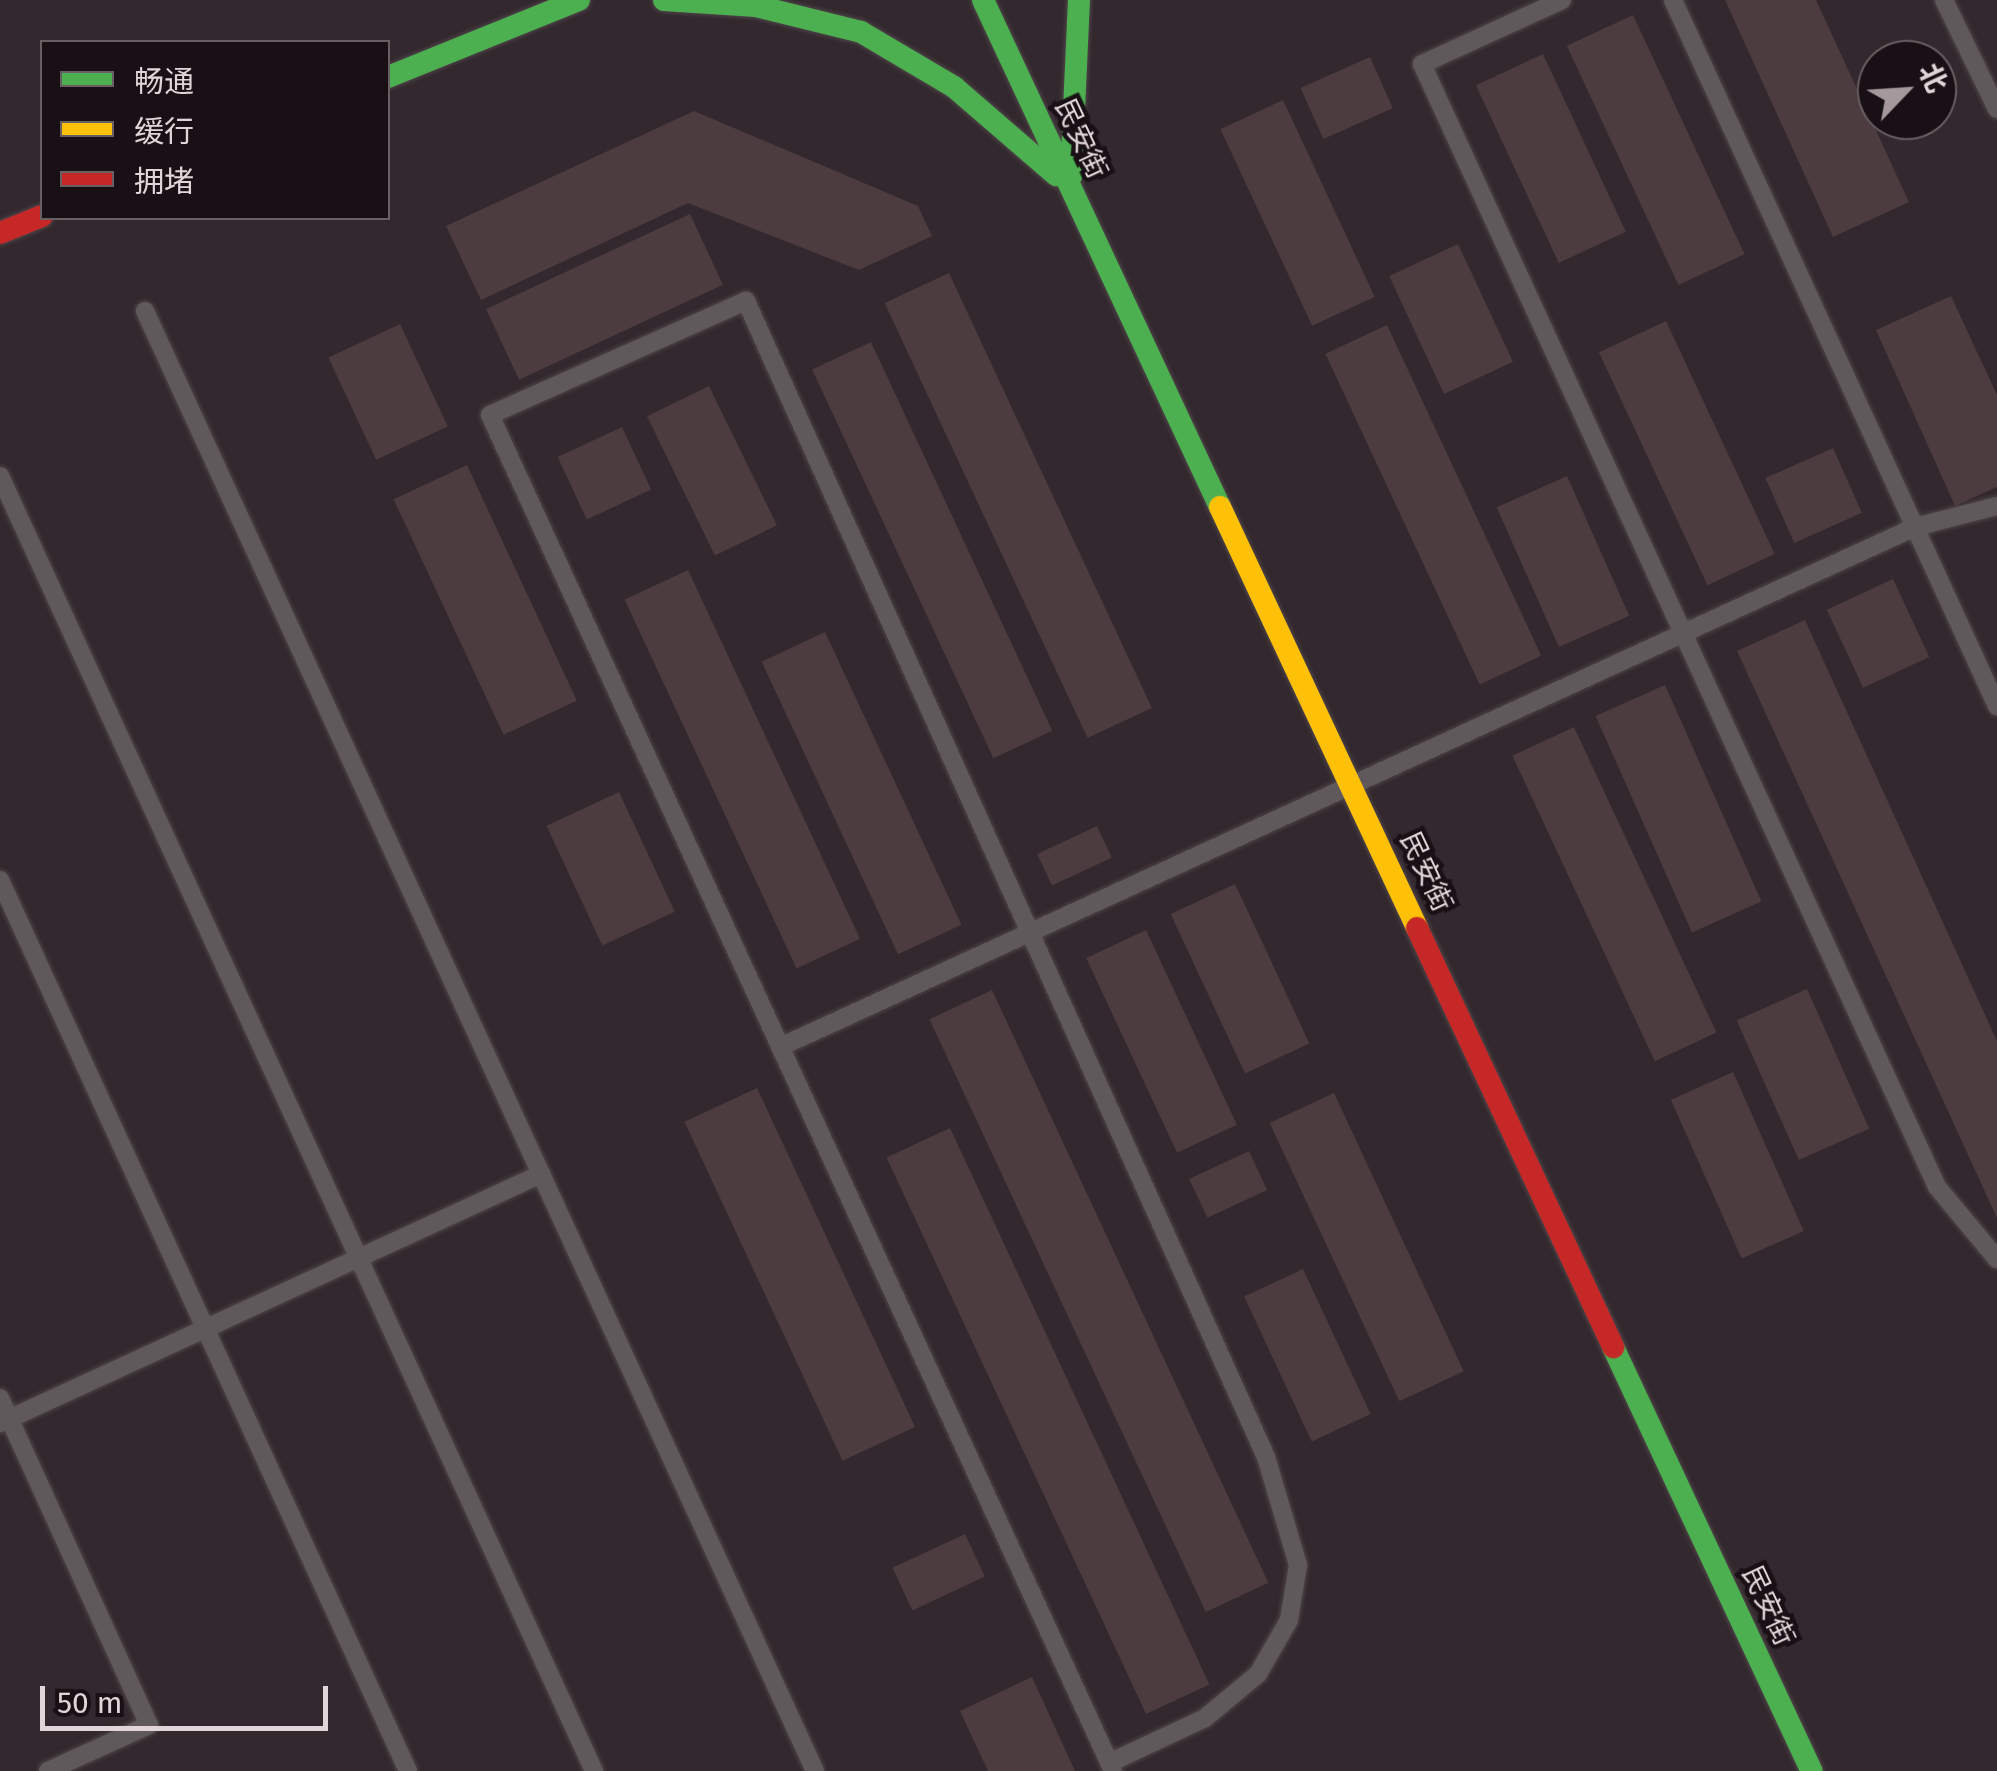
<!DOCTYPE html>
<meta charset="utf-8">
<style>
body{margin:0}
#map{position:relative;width:1997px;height:1771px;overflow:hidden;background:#32282d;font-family:"Fira Sans","Noto Sans SC",sans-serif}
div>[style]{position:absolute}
.building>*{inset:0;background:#4c3c3f;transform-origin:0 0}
.roads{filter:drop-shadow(0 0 2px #4e4549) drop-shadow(0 0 2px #4e4549)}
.lane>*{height:18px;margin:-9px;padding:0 9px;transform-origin:9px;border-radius:9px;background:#60595c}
.fast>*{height:22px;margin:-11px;padding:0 11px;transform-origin:11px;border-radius:11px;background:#4caf50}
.slow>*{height:22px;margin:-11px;padding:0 11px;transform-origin:11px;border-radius:11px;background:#ffc107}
.jam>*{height:22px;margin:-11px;padding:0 11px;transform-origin:11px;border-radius:11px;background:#c62828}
span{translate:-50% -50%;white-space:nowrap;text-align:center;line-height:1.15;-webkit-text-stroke:9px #181014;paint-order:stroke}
.street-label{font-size:28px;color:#e1d5da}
.legend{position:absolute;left:40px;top:40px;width:350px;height:180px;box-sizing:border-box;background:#181014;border:2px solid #685f63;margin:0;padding:12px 18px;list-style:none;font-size:30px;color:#e1d5da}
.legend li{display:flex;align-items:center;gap:20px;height:50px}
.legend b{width:50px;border:2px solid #685f63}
.north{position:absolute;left:1857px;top:40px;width:100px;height:100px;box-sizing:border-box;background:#181014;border:2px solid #685f63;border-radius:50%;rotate:65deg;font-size:28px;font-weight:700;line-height:40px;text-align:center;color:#e1d5da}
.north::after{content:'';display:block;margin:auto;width:35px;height:45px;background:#a4989d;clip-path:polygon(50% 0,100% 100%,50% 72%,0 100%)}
.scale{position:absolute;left:40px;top:1686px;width:288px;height:45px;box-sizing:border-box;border:5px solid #e1d5da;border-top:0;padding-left:12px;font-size:30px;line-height:35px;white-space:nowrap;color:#e1d5da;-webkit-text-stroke:8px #181014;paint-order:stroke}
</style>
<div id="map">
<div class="building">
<div style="clip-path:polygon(1725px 0,1816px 0,1909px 202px,1833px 237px)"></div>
<div style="left:1633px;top:15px;width:264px;height:73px;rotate:65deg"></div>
<div style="left:1543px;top:54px;width:196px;height:74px;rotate:65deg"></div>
<div style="left:1370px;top:57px;width:56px;height:76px;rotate:66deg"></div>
<div style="left:1283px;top:100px;width:217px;height:69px;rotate:65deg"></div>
<div style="clip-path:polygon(694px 111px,918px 206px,932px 236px,859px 270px,688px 203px,481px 300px,446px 226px)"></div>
<div style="left:690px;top:214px;width:78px;height:225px;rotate:65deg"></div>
<div style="left:1458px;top:244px;width:130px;height:76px;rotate:65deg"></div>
<div style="left:949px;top:273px;width:480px;height:71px;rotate:65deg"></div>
<div style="clip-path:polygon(1951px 296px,1997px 395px,1997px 487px,1955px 506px,1876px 330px)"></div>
<div style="left:1666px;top:321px;width:257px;height:74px;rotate:65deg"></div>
<div style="left:400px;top:324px;width:113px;height:79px;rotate:65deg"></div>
<div style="left:1387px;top:325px;width:365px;height:68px;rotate:65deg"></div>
<div style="left:871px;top:342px;width:429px;height:65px;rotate:65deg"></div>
<div style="left:709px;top:386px;width:155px;height:69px;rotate:64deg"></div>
<div style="left:622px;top:427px;width:69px;height:71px;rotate:65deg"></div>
<div style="left:1833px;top:448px;width:71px;height:74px;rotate:66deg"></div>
<div style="left:467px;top:465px;width:260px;height:81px;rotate:65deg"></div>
<div style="left:1567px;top:476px;width:153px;height:77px;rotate:66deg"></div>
<div style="left:688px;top:570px;width:407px;height:70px;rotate:65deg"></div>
<div style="left:1893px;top:579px;width:86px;height:73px;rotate:65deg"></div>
<div style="clip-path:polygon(1805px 620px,1997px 1041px,1997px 1218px,1737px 651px)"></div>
<div style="left:825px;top:632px;width:323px;height:70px;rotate:65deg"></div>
<div style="left:1665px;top:685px;width:237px;height:76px;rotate:66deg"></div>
<div style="left:1574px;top:727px;width:337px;height:68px;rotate:65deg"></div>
<div style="left:619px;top:792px;width:132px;height:80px;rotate:65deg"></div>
<div style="left:1097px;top:826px;width:35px;height:66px;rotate:65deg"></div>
<div style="left:1235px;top:884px;width:176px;height:71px;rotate:65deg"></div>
<div style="left:1146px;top:930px;width:215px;height:66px;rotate:65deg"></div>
<div style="left:1807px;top:989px;width:153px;height:77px;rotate:66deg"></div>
<div style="left:992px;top:990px;width:654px;height:69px;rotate:65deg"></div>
<div style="left:1733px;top:1072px;width:174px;height:68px;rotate:66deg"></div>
<div style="left:757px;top:1088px;width:374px;height:80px;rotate:65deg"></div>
<div style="left:1334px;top:1093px;width:307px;height:71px;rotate:65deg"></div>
<div style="left:950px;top:1128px;width:614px;height:70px;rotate:65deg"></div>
<div style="left:1249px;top:1151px;width:43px;height:66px;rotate:65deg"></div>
<div style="left:1303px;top:1269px;width:160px;height:65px;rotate:65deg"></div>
<div style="left:965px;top:1534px;width:47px;height:80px;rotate:65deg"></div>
<div style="clip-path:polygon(1032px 1677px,1075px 1771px,988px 1771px,960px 1711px)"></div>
</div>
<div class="roads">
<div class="lane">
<div style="left:1562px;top:0;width:154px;rotate:155.4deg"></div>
<div style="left:1422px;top:64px;width:1235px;rotate:65.36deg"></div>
<div style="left:1937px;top:1187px;width:94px;rotate:50.2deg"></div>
<div style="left:1673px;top:0;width:777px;rotate:65.35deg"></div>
<div style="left:1944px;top:0;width:121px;rotate:64.1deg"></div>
<div style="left:145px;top:311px;width:1606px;rotate:65.35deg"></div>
<div style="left:0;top:476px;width:1425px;rotate:65.36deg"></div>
<div style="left:0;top:880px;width:980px;rotate:65.4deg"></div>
<div style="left:780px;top:1047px;width:1248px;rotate:-24.61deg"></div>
<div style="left:1915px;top:527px;width:85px;rotate:-14.4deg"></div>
<div style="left:0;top:1398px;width:359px;rotate:65.5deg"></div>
<div style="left:149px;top:1725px;width:111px;rotate:155.5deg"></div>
<div style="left:0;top:1423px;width:596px;rotate:-24.71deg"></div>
<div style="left:1109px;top:1763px;width:106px;rotate:-25.1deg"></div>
<div style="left:1205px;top:1718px;width:69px;rotate:-39.7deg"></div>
<div style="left:1258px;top:1674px;width:62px;rotate:-60.1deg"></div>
<div style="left:1289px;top:1620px;width:56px;rotate:-80.7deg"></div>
<div style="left:1298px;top:1565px;width:113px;rotate:-106.5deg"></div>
<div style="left:1266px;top:1457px;width:1268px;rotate:-114.22deg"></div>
<div style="left:746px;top:301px;width:280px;rotate:156deg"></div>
<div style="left:490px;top:415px;width:1492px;rotate:65.32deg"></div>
</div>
<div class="fast">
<div style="left:664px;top:0;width:92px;rotate:3.7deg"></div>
<div style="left:756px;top:6px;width:108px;rotate:13.9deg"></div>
<div style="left:861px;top:32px;width:108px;rotate:30.6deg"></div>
<div style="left:954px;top:87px;width:135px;rotate:40.8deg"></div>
<div style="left:983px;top:0;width:560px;rotate:64.95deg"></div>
<div style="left:388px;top:77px;width:206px;rotate:-22deg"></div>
<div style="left:1071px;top:176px;width:176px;rotate:-87.4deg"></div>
<div style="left:1613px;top:1347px;width:468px;rotate:64.9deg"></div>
</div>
<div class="slow">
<div style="left:1220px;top:507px;width:465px;rotate:64.9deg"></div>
</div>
<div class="jam">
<div style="left:0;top:233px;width:45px;rotate:-22deg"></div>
<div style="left:1417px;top:928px;width:463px;rotate:64.9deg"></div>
</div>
</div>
<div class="street-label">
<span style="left:1081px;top:139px;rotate:65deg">民安街</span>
<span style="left:1426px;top:872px;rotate:65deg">民安街</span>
<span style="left:1768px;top:1606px;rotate:65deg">民安街</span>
</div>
<ul class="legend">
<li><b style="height:12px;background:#4caf50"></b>畅通</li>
<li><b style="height:12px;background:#ffc107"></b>缓行</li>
<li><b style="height:12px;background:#c62828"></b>拥堵</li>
</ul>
<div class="north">北</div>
<div class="scale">50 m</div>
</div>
